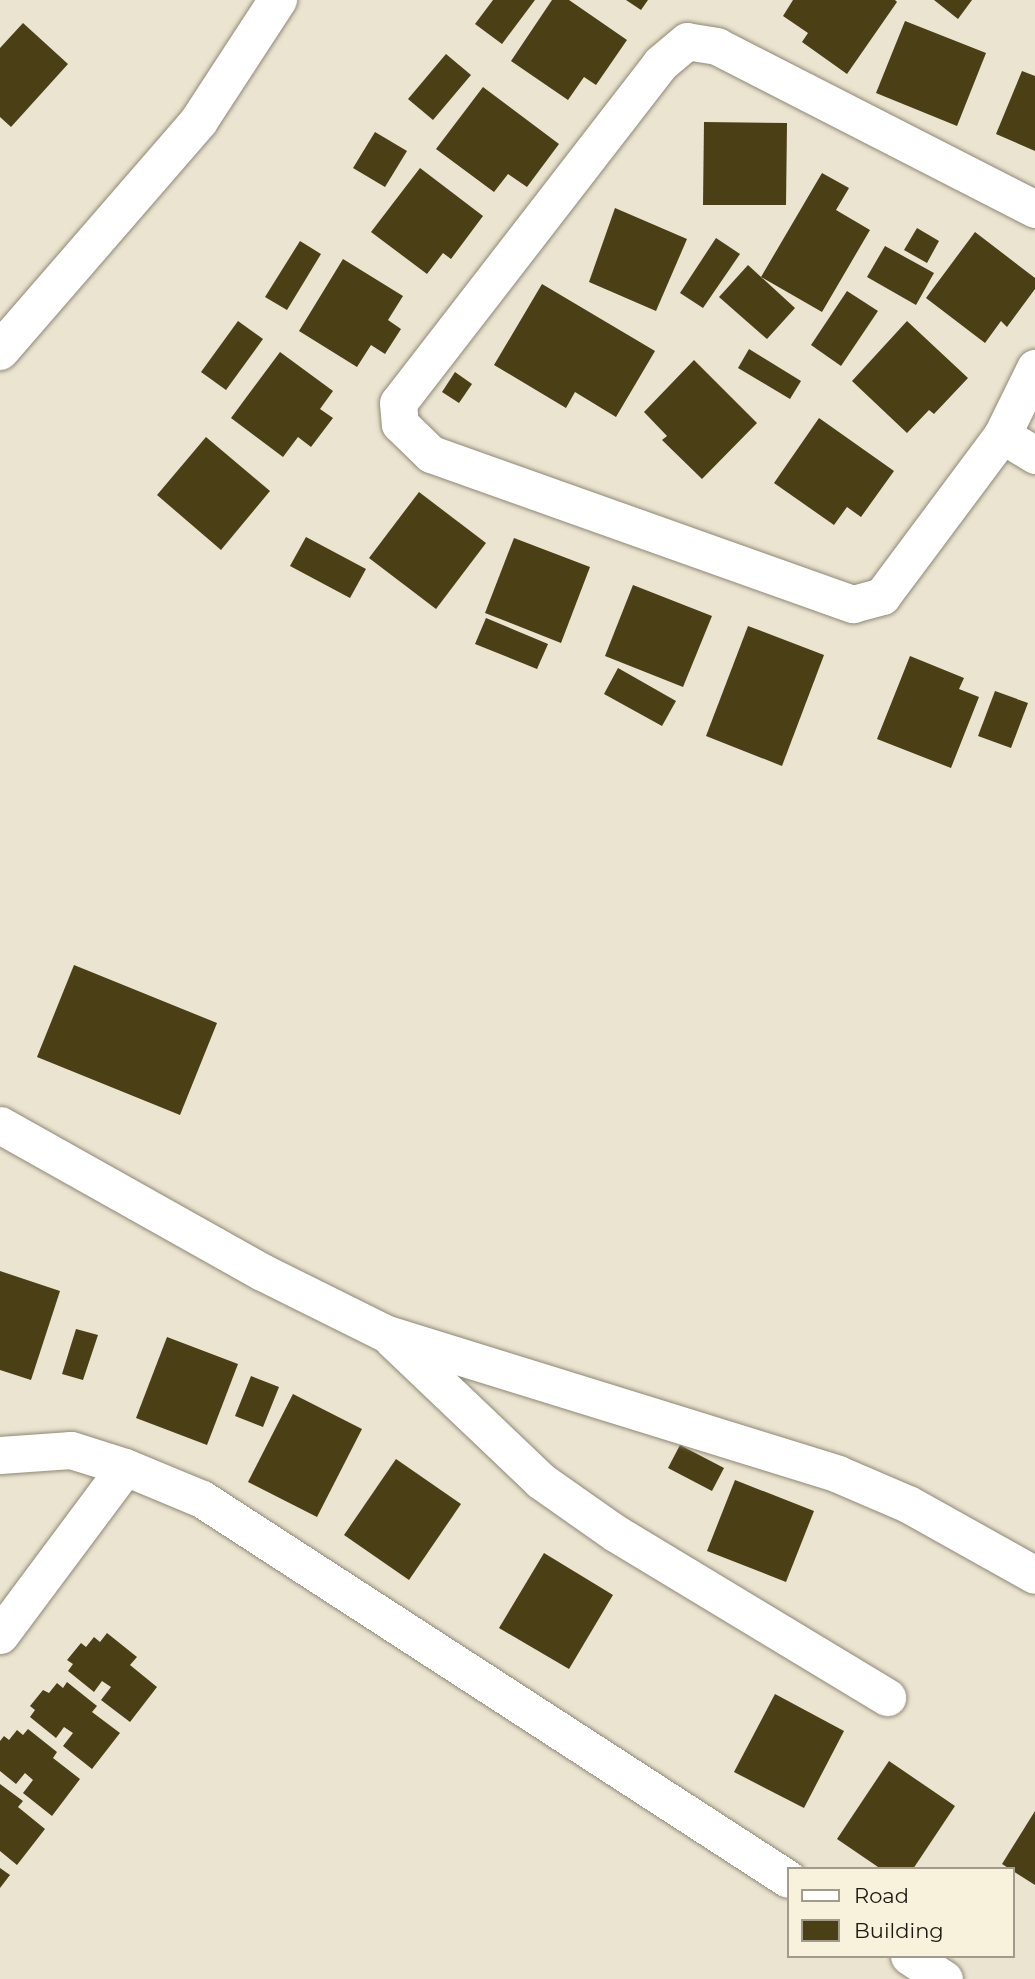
<!DOCTYPE html>
<html>
<head>
<meta charset="utf-8">
<style>
	body { margin:0 }
	#map { position:relative; width:1035px; height:1979px; overflow:hidden; background:#ebe4d0; font-family:Montserrat,sans-serif }
	div>[style] { position:absolute }
	[style*='--x'] { left:calc(var(--x)*1px); top:calc(var(--y)*1px); width:calc(var(--w)*1px); rotate:calc(var(--a)*1deg) }
	.building>* { inset:0; background:#4b3f15 }
	.roads { filter:drop-shadow(0 0 2px #8e8875) drop-shadow(0 0 2px #8e8875) }
	.street>* { height:37px; margin:-18.5px; padding:0 18.5px; transform-origin:18.5px; border-radius:18.5px; background:#fff }
	.secondary>* { height:38px; margin:-19px; padding:0 19px; transform-origin:19px; border-radius:19px; background:#fff }
	span { translate:-50% -50%; white-space:nowrap; text-align:center; line-height:1.15; -webkit-text-stroke:7px #f8f2dd; paint-order:stroke }
	.legend { position:absolute; left:787px; top:1867px; width:228px; height:91px; box-sizing:border-box; background:#f8f2dd; border:2px solid #a09b8b; margin:0; padding:9px 12px; list-style:none; font-size:21px; color:#1b1911 }
	.legend li { display:flex; align-items:center; gap:14px; height:35px }
	.legend b { width:35px; border:2px solid #a09b8b }
</style>
</head>
<body>
<div id="map">
	<div class="building">
		<i style="clip-path:polygon(493px 0,535px 0,502px 44px,475px 24px)"></i>
		<i style="clip-path:polygon(552px 0,569px 0,627px 40px,596px 85px,584px 77px,568px 100px,511px 61px)"></i>
		<i style="clip-path:polygon(626px 0,648px 0,641px 10px)"></i>
		<i style="clip-path:polygon(793px 0,895px 0,897px 2px,847px 74px,802px 42px,808px 33px,783px 16px)"></i>
		<i style="clip-path:polygon(934px 0,972px 0,958px 19px)"></i>
		<i style="clip-path:polygon(905px 21px,986px 53px,957px 126px,876px 93px)"></i>
		<i style="clip-path:polygon(23px 23px,68px 64px,11px 127px,0 117px,0 48px)"></i>
		<i style="clip-path:polygon(446px 54px,471px 75px,433px 120px,408px 99px)"></i>
		<i style="clip-path:polygon(1022px 71px,1035px 76px,1035px 151px,996px 134px)"></i>
		<i style="clip-path:polygon(483px 87px,559px 144px,527px 187px,508px 174px,494px 192px,436px 149px)"></i>
		<i style="clip-path:polygon(704px 122px,787px 123px,786px 205px,703px 205px)"></i>
		<i style="clip-path:polygon(375px 132px,407px 151px,385px 187px,353px 168px)"></i>
		<i style="clip-path:polygon(420px 168px,483px 216px,451px 259px,443px 253px,427px 274px,371px 232px)"></i>
		<i style="clip-path:polygon(822px 173px,849px 188px,836px 210px,870px 230px,822px 312px,761px 277px)"></i>
		<i style="clip-path:polygon(615px 208px,687px 239px,656px 311px,589px 282px)"></i>
		<i style="clip-path:polygon(917px 228px,939px 241px,927px 263px,904px 250px)"></i>
		<i style="clip-path:polygon(975px 232px,1035px 278px,1035px 289px,1007px 327px,1001px 321px,985px 343px,926px 298px)"></i>
		<i style="clip-path:polygon(716px 238px,740px 254px,703px 308px,680px 293px)"></i>
		<i style="clip-path:polygon(300px 241px,321px 254px,287px 310px,265px 297px)"></i>
		<i style="clip-path:polygon(885px 246px,934px 273px,916px 305px,867px 277px)"></i>
		<i style="clip-path:polygon(343px 259px,403px 296px,388px 320px,401px 329px,385px 354px,371px 345px,357px 367px,299px 331px)"></i>
		<i style="clip-path:polygon(748px 265px,795px 308px,767px 339px,719px 297px)"></i>
		<i style="clip-path:polygon(542px 284px,655px 351px,616px 417px,575px 392px,566px 408px,494px 365px)"></i>
		<i style="clip-path:polygon(847px 291px,878px 311px,841px 366px,811px 345px)"></i>
		<i style="clip-path:polygon(238px 321px,263px 339px,226px 390px,201px 372px)"></i>
		<i style="clip-path:polygon(907px 321px,968px 378px,934px 414px,929px 410px,907px 433px,852px 381px)"></i>
		<i style="clip-path:polygon(749px 349px,801px 381px,790px 399px,738px 368px)"></i>
		<i style="clip-path:polygon(280px 352px,333px 391px,320px 409px,333px 418px,311px 447px,298px 437px,283px 457px,231px 418px)"></i>
		<i style="clip-path:polygon(694px 360px,757px 423px,702px 479px,662px 440px,667px 436px,644px 412px)"></i>
		<i style="clip-path:polygon(455px 372px,472px 384px,459px 403px,442px 392px)"></i>
		<i style="clip-path:polygon(819px 418px,894px 471px,861px 517px,847px 507px,834px 525px,774px 483px)"></i>
		<i style="clip-path:polygon(206px 437px,270px 491px,221px 550px,157px 495px)"></i>
		<i style="clip-path:polygon(419px 492px,486px 543px,436px 609px,369px 558px)"></i>
		<i style="clip-path:polygon(306px 537px,366px 569px,350px 598px,290px 566px)"></i>
		<i style="clip-path:polygon(514px 538px,590px 567px,561px 643px,485px 613px)"></i>
		<i style="clip-path:polygon(633px 585px,712px 616px,683px 687px,605px 656px)"></i>
		<i style="clip-path:polygon(486px 618px,548px 644px,537px 669px,475px 644px)"></i>
		<i style="clip-path:polygon(748px 626px,824px 655px,782px 766px,706px 736px)"></i>
		<i style="clip-path:polygon(910px 656px,964px 678px,959px 689px,979px 697px,951px 768px,877px 739px)"></i>
		<i style="clip-path:polygon(618px 668px,676px 701px,662px 726px,604px 694px)"></i>
		<i style="clip-path:polygon(995px 691px,1028px 703px,1011px 748px,978px 736px)"></i>
		<i style="clip-path:polygon(74px 965px,217px 1023px,180px 1115px,37px 1057px)"></i>
		<i style="clip-path:polygon(0 1271px,60px 1291px,31px 1380px,0 1370px)"></i>
		<i style="clip-path:polygon(76px 1329px,98px 1335px,83px 1380px,62px 1374px)"></i>
		<i style="clip-path:polygon(167px 1337px,238px 1364px,207px 1445px,136px 1418px)"></i>
		<i style="clip-path:polygon(251px 1376px,279px 1387px,263px 1427px,235px 1416px)"></i>
		<i style="clip-path:polygon(293px 1394px,362px 1429px,317px 1517px,248px 1482px)"></i>
		<i style="clip-path:polygon(680px 1445px,724px 1468px,712px 1491px,668px 1468px)"></i>
		<i style="clip-path:polygon(396px 1459px,461px 1504px,409px 1580px,344px 1535px)"></i>
		<i style="clip-path:polygon(735px 1480px,814px 1511px,786px 1582px,707px 1551px)"></i>
		<i style="clip-path:polygon(544px 1553px,613px 1595px,569px 1669px,499px 1628px)"></i>
		<i style="clip-path:polygon(107px 1633px,137px 1657px,130px 1665px,157px 1687px,130px 1722px,101px 1700px,111px 1687px,102px 1681px,94px 1692px,68px 1671px,73px 1664px,67px 1660px,81px 1643px,86px 1647px,94px 1637px,100px 1642px)"></i>
		<i style="clip-path:polygon(67px 1682px,97px 1706px,92px 1712px,120px 1733px,92px 1769px,63px 1746px,73px 1733px,64px 1727px,56px 1738px,30px 1717px,35px 1710px,30px 1706px,43px 1690px,49px 1693px,57px 1683px,63px 1688px)"></i>
		<i style="clip-path:polygon(775px 1694px,844px 1731px,804px 1808px,734px 1772px)"></i>
		<i style="clip-path:polygon(28px 1729px,57px 1752px,53px 1758px,80px 1779px,52px 1816px,23px 1793px,33px 1780px,25px 1773px,16px 1784px,0 1771px,0 1741px,4px 1736px,9px 1740px,17px 1730px,23px 1735px)"></i>
		<i style="clip-path:polygon(889px 1761px,955px 1806px,913px 1869px,881px 1869px,837px 1839px)"></i>
		<i style="clip-path:polygon(0 1784px,23px 1801px,18px 1807px,45px 1829px,17px 1865px,0 1851px)"></i>
		<i style="clip-path:polygon(1035px 1811px,1035px 1885px,1002px 1864px)"></i>
		<i style="clip-path:polygon(0 1868px,10px 1875px,0 1888px)"></i>
	</div>
	<div class="roads">
		<div class="street">
			<i style="--x:1035;--y:209;--w:357;--a:-152.9"></i>
			<i style="--x:717;--y:46;--w:30;--a:-171"></i>
			<i style="--x:687;--y:41;--w:35;--a:140"></i>
			<i style="--x:660;--y:64;--w:428;--a:127.7"></i>
			<i style="--x:398;--y:403;--w:21;--a:85"></i>
			<i style="--x:400;--y:424;--w:43;--a:44.1"></i>
			<i style="--x:431;--y:454;--w:448;--a:19.6"></i>
			<i style="--x:853;--y:604;--w:30;--a:-15"></i>
			<i style="--x:882;--y:596;--w:201;--a:-53.3"></i>
			<i style="--x:1002;--y:435;--w:75;--a:-63.8"></i>
			<i style="--x:1002;--y:435;--w:39;--a:31"></i>
			<i style="--x:0;--y:1125;--w:300;--a:29.3"></i>
			<i style="--x:262;--y:1272;--w:140;--a:26.4"></i>
			<i style="--x:387;--y:1334;--w:472;--a:17.2"></i>
			<i style="--x:838;--y:1474;--w:76;--a:23.2"></i>
			<i style="--x:908;--y:1504;--w:145;--a:29.2"></i>
			<i style="--x:392;--y:1339;--w:206;--a:43.6"></i>
			<i style="--x:541;--y:1481;--w:90;--a:35.1"></i>
			<i style="--x:615;--y:1533;--w:318;--a:31.1"></i>
			<i style="--x:0;--y:1455;--w:71;--a:-4"></i>
			<i style="--x:71;--y:1450;--w:57;--a:17.5"></i>
			<i style="--x:125;--y:1467;--w:83;--a:22.6"></i>
			<i style="--x:202;--y:1499;--w:698;--a:32.96"></i>
			<i style="--x:0;--y:1635;--w:209;--a:-53.3"></i>
			<i style="--x:909;--y:1956;--w:42;--a:33.3"></i>
		</div>
		<div class="secondary">
			<i style="--x:0;--y:351;--w:304;--a:-49.1"></i>
			<i style="--x:199;--y:121;--w:145;--a:-56.9"></i>
		</div>
	</div>
	<ul class="legend">
	<li><b style="height:9px;background:#fff"></b>Road</li>
	<li><b style="height:19px;background:#4b3f15"></b>Building</li>
	</ul>
</div>
</body>
</html>
